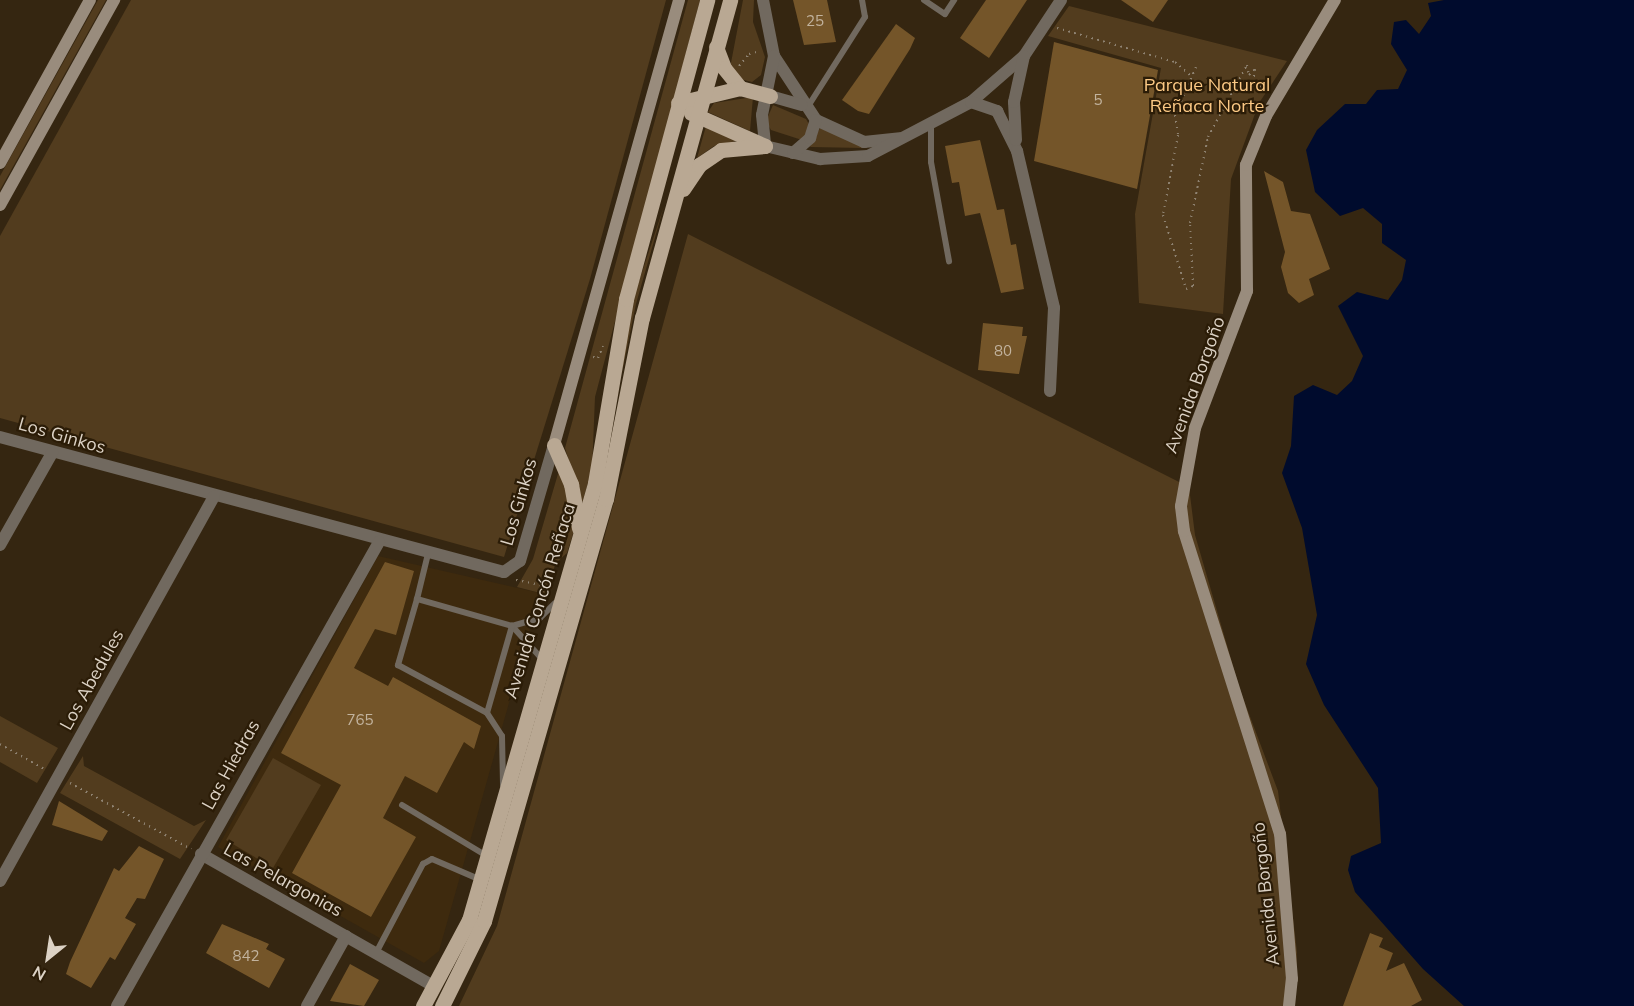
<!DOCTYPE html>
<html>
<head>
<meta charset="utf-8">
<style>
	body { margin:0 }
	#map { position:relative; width:1634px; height:1006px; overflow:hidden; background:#352611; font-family:Mulish,sans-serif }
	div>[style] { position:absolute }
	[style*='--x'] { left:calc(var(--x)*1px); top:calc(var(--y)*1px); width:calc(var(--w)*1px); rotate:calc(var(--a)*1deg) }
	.built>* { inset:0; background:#3e2a0e }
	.green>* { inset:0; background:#523c1e }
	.water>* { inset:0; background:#000b2d }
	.building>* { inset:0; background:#745529 }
	.path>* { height:2px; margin-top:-1px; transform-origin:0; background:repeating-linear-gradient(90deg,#8f8372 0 1.5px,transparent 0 6px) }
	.lane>* { height:6px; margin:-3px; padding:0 3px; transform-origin:3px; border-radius:3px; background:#71695f }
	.street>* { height:12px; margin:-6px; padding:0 6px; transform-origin:6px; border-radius:6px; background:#71695f }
	.secondary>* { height:12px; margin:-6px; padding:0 6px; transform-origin:6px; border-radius:6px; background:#998c7d }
	.primary>* { height:15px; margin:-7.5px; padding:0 7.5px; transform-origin:7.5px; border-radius:7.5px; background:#b9a893 }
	span { translate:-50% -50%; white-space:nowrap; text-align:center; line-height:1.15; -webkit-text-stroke:4.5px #2b1c07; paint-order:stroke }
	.number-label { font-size:15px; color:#c2b39e }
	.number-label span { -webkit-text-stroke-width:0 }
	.park-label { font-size:18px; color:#fcc985 }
	.street-label { font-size:18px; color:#dcd2c5 }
	.north { position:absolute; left:18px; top:928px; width:60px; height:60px; -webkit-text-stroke:4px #2b1c07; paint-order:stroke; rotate:210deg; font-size:16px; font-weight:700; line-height:24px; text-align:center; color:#dcd2c5 }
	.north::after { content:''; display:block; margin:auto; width:21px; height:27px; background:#dcd2c5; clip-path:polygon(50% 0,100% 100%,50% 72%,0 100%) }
</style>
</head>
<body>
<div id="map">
	<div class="built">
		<i style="clip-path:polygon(378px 556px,540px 593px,439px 951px,424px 963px,218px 847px)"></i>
	</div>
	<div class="green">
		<i style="clip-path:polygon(98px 0,106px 0,0 190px,0 176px)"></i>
		<i style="clip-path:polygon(131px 0,666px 0,590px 279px,504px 557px,0 418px,0 236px)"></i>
		<i style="clip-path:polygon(688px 0,700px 0,595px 397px,592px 470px,582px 503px,565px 448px)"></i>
		<i style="clip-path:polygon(743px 0,754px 0,753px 22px,765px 57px,761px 75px,752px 82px,740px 79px,730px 68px)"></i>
		<i style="clip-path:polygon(1069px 6px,1287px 61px,1259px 103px,1231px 179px,1223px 314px,1139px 303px,1135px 214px,1161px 68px,1048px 36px)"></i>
		<i style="clip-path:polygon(753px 97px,750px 131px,708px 112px,714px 103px)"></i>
		<i style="clip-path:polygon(773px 105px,806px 119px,810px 126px,802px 140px,771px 130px,766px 121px)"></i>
		<i style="clip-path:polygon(706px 126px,744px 139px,714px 146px,697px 158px)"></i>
		<i style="clip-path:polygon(820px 128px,865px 146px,864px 148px,810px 147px)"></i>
		<i style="clip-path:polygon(664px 206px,636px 304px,622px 373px,628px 314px)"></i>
		<i style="clip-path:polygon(688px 234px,1189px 487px,1195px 535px,1240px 690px,1278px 791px,1297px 952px,1295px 1006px,459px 1006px,497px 926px)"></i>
		<i style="clip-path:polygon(560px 467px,576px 524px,567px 553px,556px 563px,544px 594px,517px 587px,533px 559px)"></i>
		<i style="clip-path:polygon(0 716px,58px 748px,37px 783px,0 762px)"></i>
		<i style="clip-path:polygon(83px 756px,84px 766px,194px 826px,206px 820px,180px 859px,60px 793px)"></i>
		<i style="clip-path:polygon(273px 758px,321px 785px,273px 868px,226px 840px)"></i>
	</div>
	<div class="water">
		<i style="clip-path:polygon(1444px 0,1634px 0,1634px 1006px,1464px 1006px,1423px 969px,1355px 892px,1348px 870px,1351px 856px,1381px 843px,1378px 788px,1324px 705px,1306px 664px,1317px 615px,1302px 528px,1282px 473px,1291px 446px,1294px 396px,1313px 385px,1337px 395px,1352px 381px,1363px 356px,1338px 306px,1357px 292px,1388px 300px,1402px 280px,1406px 260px,1382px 243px,1382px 224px,1363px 208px,1340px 216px,1315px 192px,1306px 150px,1317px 130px,1345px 104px,1366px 104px,1377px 90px,1398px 89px,1407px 70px,1391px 44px,1394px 22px,1406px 20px,1419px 34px,1431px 16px,1428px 3px)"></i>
	</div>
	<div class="building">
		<i style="clip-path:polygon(793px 0,827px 0,836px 42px,804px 45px)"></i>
		<i style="clip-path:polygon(986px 0,1027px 0,989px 58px,960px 38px)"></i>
		<i style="clip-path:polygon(1121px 0,1168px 0,1153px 22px)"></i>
		<i style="clip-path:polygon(896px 24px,915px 38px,910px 49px,869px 114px,858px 111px,842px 100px)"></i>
		<i style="clip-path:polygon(1054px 42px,1158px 70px,1137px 189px,1034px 161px)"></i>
		<i style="clip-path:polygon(980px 140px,997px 210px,1004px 209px,1011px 245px,1016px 244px,1024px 289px,1001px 293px,980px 213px,965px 216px,959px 182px,952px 183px,945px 146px)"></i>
		<i style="clip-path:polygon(1264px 171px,1283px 182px,1291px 211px,1310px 214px,1330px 269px,1309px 279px,1314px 295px,1299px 303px,1288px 293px,1281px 267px,1285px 252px)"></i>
		<i style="clip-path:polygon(983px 323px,1023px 327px,1022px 336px,1027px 336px,1019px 374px,978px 370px)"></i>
		<i style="clip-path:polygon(385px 562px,414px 571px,396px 635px,375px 629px,354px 668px,388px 686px,393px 677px,481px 726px,474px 749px,464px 742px,437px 793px,405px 776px,383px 818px,416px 837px,371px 917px,292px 873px,341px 785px,281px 753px)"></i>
		<i style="clip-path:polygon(59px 801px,108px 831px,102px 841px,52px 825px)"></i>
		<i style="clip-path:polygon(139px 846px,164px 859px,145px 899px,137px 898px,125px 918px,136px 924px,115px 960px,110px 957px,91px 988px,66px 974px,70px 962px,114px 868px,119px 871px)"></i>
		<i style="clip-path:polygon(222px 924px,269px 944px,266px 949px,285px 959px,269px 988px,206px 953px)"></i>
		<i style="clip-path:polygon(1370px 933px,1383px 938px,1379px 947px,1393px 953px,1386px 971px,1404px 963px,1422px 1000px,1411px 1006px,1343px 1006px)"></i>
		<i style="clip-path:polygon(350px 964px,379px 980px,364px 1006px,330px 1001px)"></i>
	</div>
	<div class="path">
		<i style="--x:1057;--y:28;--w:123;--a:16.1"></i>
		<i style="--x:1175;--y:62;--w:20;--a:41"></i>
		<i style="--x:1247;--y:65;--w:10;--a:79"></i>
		<i style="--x:1249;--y:75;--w:8;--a:-45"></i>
		<i style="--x:1255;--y:69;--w:12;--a:99"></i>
		<i style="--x:1253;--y:81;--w:9;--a:41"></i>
		<i style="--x:1260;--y:87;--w:13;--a:-42"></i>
		<i style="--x:1270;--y:78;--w:7;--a:106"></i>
		<i style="--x:739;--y:66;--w:16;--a:-50"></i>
		<i style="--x:749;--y:54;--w:11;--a:-15"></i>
		<i style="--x:1196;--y:67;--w:52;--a:113.6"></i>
		<i style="--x:1175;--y:115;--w:20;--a:81"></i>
		<i style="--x:1178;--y:135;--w:81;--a:100.6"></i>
		<i style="--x:1163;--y:215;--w:77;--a:72.7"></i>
		<i style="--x:1186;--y:289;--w:8;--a:-23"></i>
		<i style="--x:1193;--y:286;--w:63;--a:-92.7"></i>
		<i style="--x:1190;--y:223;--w:88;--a:-78.2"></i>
		<i style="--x:1208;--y:137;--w:82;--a:-61.6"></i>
		<i style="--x:593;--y:357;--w:5;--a:11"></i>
		<i style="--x:598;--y:358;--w:13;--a:-67"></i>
		<i style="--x:516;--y:580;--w:26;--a:11"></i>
		<i style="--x:542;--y:585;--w:16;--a:86"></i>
		<i style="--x:0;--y:744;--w:53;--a:29.5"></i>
		<i style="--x:70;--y:783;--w:138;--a:28.6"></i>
	</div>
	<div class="lane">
		<i style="--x:924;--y:0;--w:25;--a:34"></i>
		<i style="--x:945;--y:14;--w:17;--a:-57"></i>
		<i style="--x:807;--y:108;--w:108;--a:-57.5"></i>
		<i style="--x:865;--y:17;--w:17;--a:-100"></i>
		<i style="--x:931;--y:124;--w:38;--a:90"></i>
		<i style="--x:931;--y:162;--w:101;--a:79.7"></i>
		<i style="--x:417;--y:599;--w:46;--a:-76.3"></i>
		<i style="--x:512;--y:626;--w:45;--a:47.7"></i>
		<i style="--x:512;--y:626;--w:29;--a:-16"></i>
		<i style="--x:540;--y:618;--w:21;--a:-45"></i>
		<i style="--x:487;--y:713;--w:91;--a:-74"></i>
		<i style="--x:512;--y:626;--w:99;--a:-164.1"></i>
		<i style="--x:417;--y:599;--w:69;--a:106.1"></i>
		<i style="--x:398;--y:665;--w:101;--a:28.3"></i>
		<i style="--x:487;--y:713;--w:27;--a:57"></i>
		<i style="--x:502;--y:736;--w:49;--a:88.8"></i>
		<i style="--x:402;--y:805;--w:99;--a:31"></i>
		<i style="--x:376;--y:953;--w:101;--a:-62.2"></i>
		<i style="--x:423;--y:864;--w:10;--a:-29"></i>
		<i style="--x:432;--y:859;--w:53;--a:23.2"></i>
	</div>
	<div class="street">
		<i style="--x:763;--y:0;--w:57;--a:78.9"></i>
		<i style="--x:774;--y:56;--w:77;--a:56.7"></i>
		<i style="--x:816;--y:120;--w:53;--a:24.6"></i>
		<i style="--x:864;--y:142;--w:36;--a:-6"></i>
		<i style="--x:774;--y:56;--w:60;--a:101.5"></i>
		<i style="--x:762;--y:115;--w:31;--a:84"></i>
		<i style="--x:765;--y:146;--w:57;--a:13.3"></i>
		<i style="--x:820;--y:159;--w:48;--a:-3.6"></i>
		<i style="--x:868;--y:156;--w:116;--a:-27.7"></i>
		<i style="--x:971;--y:102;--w:70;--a:-41"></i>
		<i style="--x:1024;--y:56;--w:67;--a:-56.5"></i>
		<i style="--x:770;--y:96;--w:33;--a:16"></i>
		<i style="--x:971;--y:102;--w:28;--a:19"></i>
		<i style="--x:997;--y:111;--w:45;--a:63.4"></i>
		<i style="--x:1017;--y:151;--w:161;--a:76.7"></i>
		<i style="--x:1054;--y:308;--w:83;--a:92.8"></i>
		<i style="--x:1016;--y:140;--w:38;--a:-93"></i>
		<i style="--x:1014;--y:102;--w:47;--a:-77.7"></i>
		<i style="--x:793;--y:153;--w:23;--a:-41"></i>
		<i style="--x:810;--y:138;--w:19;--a:-72"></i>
		<i style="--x:0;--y:437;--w:522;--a:15"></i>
		<i style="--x:504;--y:572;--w:19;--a:-35"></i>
		<i style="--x:520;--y:561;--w:121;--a:-73.7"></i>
		<i style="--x:0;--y:545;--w:106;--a:-60.5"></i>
		<i style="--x:201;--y:854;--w:269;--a:29.6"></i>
		<i style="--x:0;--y:881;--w:440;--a:-60.9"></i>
		<i style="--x:117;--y:1006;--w:533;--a:-60.55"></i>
		<i style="--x:307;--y:1006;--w:80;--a:-60.9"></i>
	</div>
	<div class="secondary">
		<i style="--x:0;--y:163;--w:186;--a:-61.1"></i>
		<i style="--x:0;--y:205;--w:235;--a:-60.9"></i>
		<i style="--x:554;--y:445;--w:462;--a:-74.3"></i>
		<i style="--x:1289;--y:1006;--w:27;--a:-84"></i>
		<i style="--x:1292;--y:979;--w:145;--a:-94.7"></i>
		<i style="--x:1280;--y:834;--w:318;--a:-107.6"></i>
		<i style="--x:1184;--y:531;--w:25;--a:-97"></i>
		<i style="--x:1181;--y:506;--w:79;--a:-79.8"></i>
		<i style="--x:1195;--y:428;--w:147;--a:-69.2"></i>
		<i style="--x:1247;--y:291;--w:126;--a:-90.5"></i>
		<i style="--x:1246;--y:165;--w:53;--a:-67.8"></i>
		<i style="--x:1266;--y:116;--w:135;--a:-59.3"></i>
	</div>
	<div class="primary">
		<i style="--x:716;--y:47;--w:22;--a:69"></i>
		<i style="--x:724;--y:68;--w:26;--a:51"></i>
		<i style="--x:678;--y:103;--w:64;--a:-13.6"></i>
		<i style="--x:740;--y:88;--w:31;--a:15"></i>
		<i style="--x:691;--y:113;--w:81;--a:24"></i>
		<i style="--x:683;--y:189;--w:29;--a:-56"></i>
		<i style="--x:699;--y:165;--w:27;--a:-34"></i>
		<i style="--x:721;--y:150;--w:44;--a:-5.2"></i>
		<i style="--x:554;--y:445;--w:43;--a:66.4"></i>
		<i style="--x:571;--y:484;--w:45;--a:79.7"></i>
		<i style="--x:423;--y:1006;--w:98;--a:-61.9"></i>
		<i style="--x:469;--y:920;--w:455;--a:-73.9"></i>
		<i style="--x:595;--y:483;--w:187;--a:-80.4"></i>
		<i style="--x:626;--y:299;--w:310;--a:-74.8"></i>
		<i style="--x:442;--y:1006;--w:95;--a:-63.7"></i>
		<i style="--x:484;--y:921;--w:439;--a:-73.9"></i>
		<i style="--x:606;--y:499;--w:185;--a:-78.8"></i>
		<i style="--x:642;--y:318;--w:330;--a:-74.5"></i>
	</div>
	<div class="number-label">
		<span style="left:815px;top:21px">25</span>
		<span style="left:1098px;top:100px">5</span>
		<span style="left:1003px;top:351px">80</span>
		<span style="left:360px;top:720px">765</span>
		<span style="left:246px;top:956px">842</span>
	</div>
	<div class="park-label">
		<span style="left:1207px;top:96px">Parque Natural<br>Reñaca Norte</span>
	</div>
	<div class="street-label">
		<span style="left:1195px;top:385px;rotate:-70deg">Avenida Borgoño</span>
		<span style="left:62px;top:436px;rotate:16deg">Los Ginkos</span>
		<span style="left:519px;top:502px;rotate:-74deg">Los Ginkos</span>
		<span style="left:540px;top:601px;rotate:-73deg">Avenida Concón Reñaca</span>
		<span style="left:92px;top:680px;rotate:-61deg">Los Abedules</span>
		<span style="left:231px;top:765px;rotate:-61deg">Las Hiedras</span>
		<span style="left:283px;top:880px;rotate:29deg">Las Pelargonias</span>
		<span style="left:1266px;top:894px;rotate:-96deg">Avenida Borgoño</span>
	</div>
	<div class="north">N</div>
</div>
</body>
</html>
